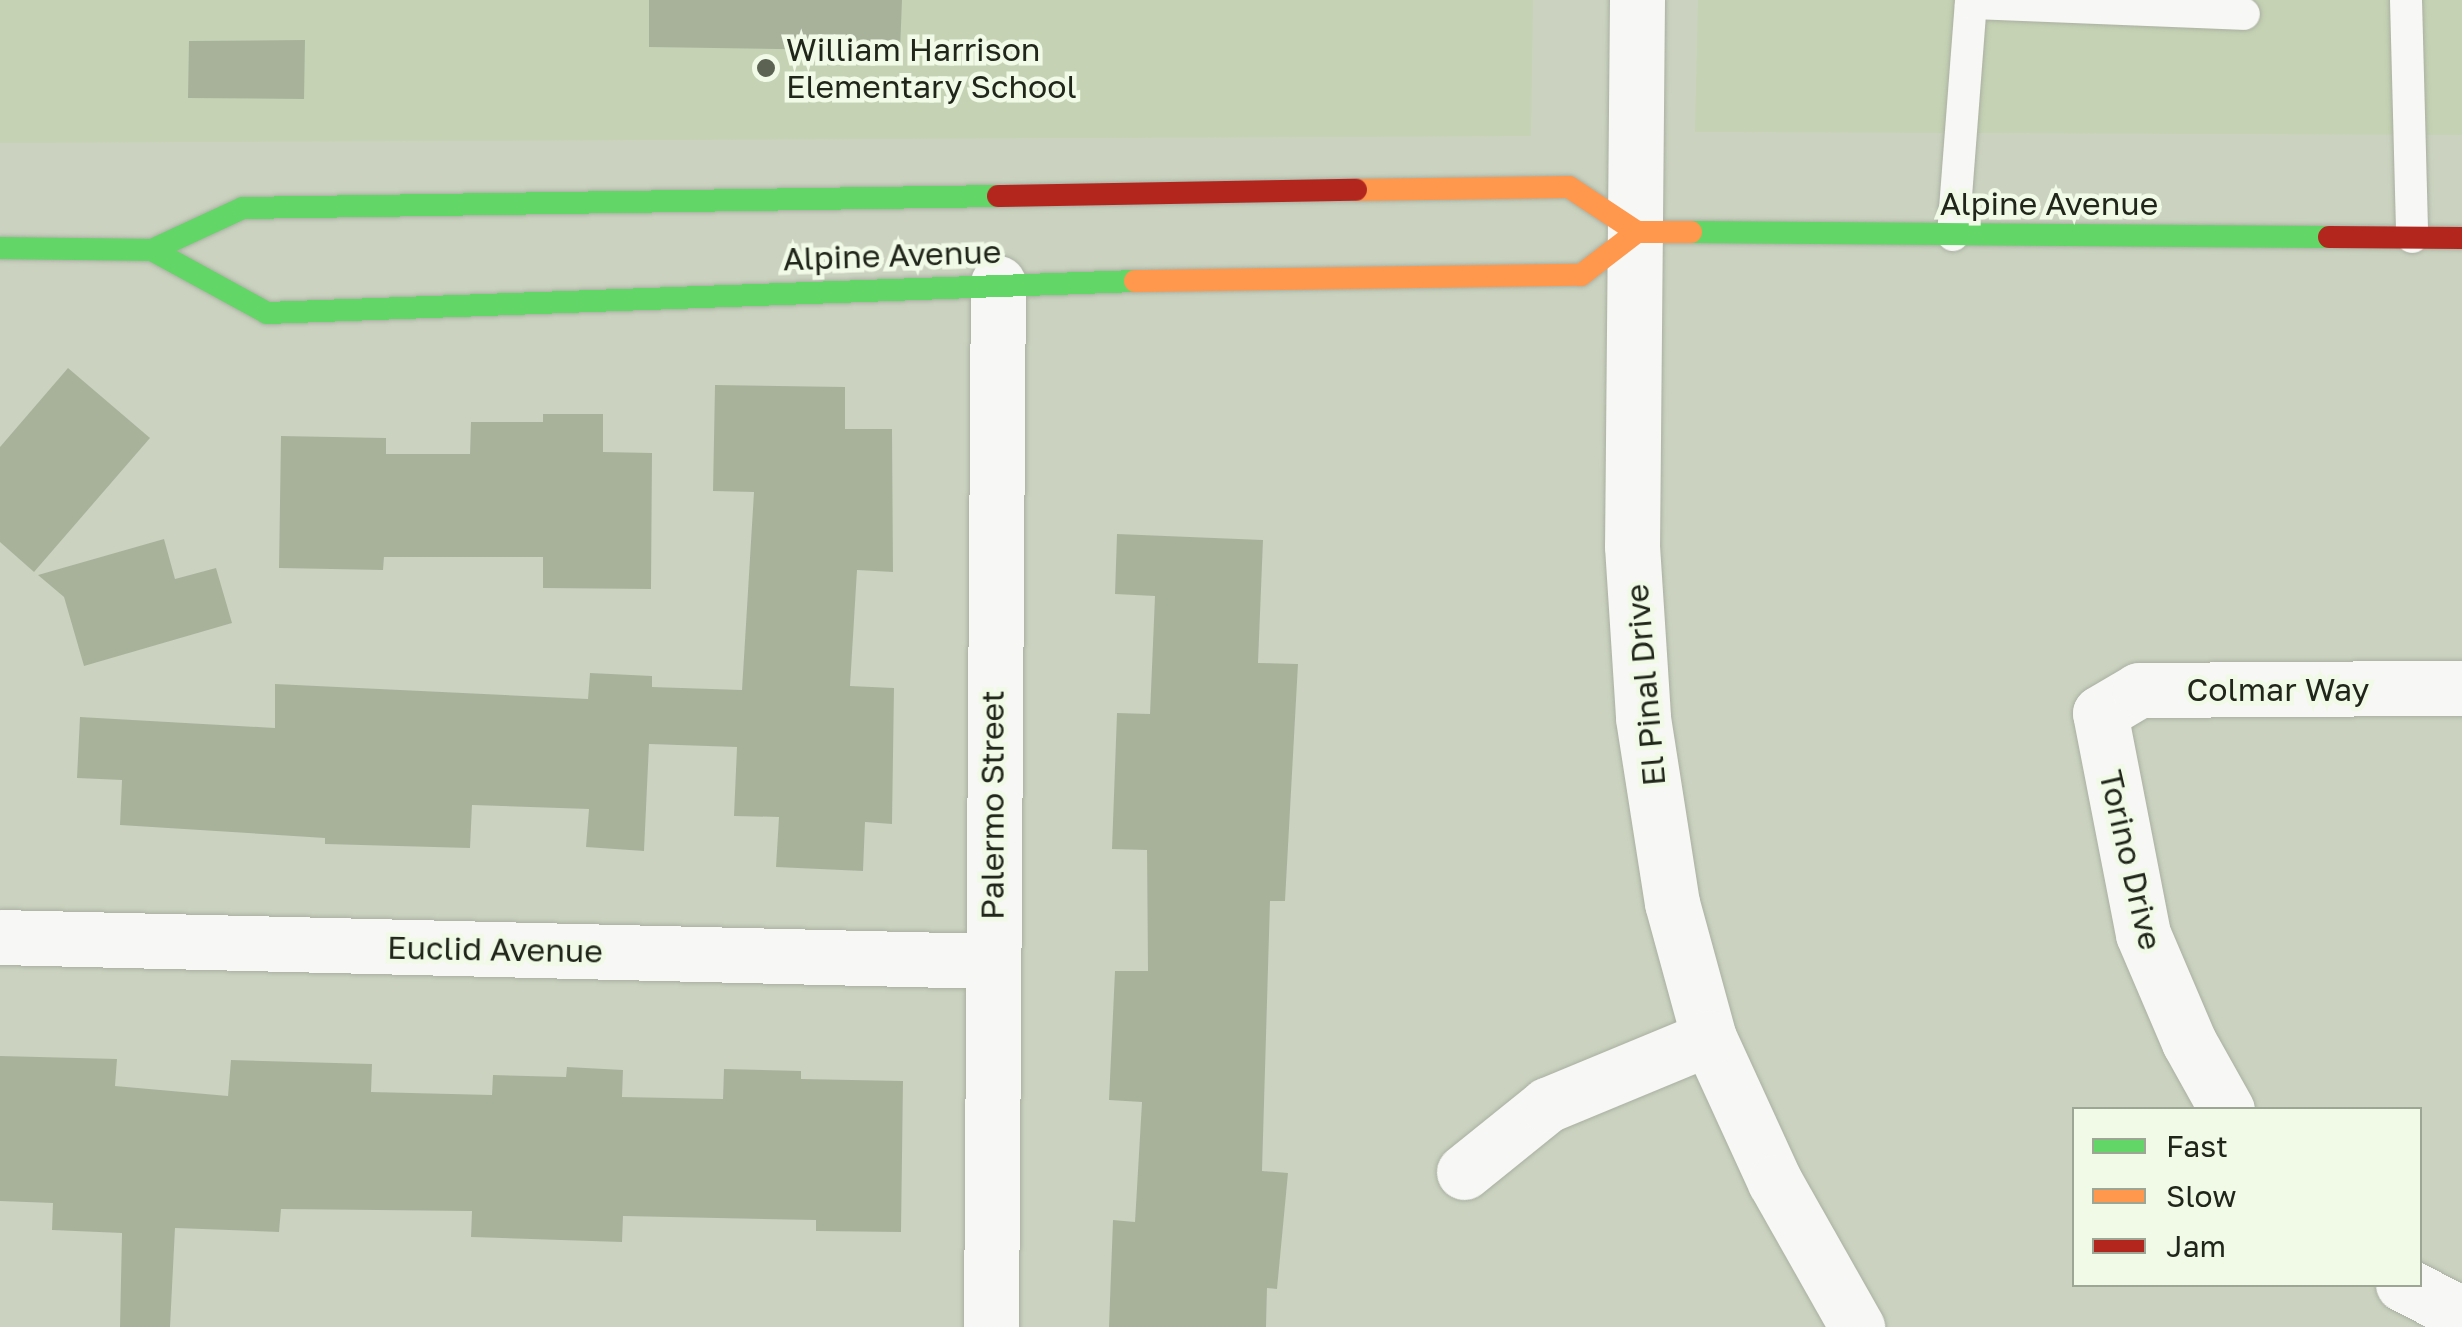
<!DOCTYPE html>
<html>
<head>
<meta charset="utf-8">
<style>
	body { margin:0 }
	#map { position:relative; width:2462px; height:1327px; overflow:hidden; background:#cbd3c0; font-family:"Golos Text",sans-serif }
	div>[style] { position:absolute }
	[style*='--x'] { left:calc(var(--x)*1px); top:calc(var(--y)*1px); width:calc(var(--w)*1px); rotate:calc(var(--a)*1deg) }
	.built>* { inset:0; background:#c5d2b3 }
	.building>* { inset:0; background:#a8b29b }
	.roads { filter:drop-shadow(0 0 2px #aab0a1) drop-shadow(0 0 2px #aab0a1) }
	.lane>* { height:32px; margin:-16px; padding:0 16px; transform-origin:16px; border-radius:16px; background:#f7f8f6 }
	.street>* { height:55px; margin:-27.5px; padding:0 27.5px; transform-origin:27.5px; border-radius:27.5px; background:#f7f8f6 }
	.fast>* { height:22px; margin:-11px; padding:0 11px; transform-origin:11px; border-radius:11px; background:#63d668 }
	.slow>* { height:22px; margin:-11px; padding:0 11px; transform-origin:11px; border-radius:11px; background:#ff974d }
	.jam>* { height:22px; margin:-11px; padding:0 11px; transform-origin:11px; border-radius:11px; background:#b3261e }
	.dots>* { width:28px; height:28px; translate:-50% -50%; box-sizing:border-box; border:5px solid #f1f9e7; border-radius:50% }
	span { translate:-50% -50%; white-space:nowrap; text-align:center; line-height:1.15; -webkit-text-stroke:9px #f1f9e7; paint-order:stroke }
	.poi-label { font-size:32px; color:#202619 }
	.left { translate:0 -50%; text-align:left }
	.street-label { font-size:32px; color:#202619 }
	.legend { position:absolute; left:2072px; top:1107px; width:350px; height:180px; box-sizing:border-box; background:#f1f9e7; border:2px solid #9da595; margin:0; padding:12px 18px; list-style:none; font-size:30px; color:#202619 }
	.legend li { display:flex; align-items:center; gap:20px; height:50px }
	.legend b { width:50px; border:2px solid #9da595 }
</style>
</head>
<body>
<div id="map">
	<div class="built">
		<i style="clip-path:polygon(0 0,1533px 0,1531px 136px,0 143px)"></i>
		<i style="clip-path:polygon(1698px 0,2462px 0,2462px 135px,1695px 132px)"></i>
	</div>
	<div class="building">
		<i style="clip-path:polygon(649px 0,902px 0,900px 51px,649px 47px)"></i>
		<i style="clip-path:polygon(305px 40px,304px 99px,188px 98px,189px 41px)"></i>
		<i style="clip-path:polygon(68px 368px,150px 438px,34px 572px,0 542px,0 447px)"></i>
		<i style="clip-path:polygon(715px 385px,845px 387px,845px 429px,892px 429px,893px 572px,857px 570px,850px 686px,894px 688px,892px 824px,865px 822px,863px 871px,776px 867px,779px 817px,734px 816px,737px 747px,649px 744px,644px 851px,586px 847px,589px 809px,472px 805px,470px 848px,325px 844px,325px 838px,120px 825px,122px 780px,77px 778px,80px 717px,275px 728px,275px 684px,588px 699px,590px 673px,652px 676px,652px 687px,742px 690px,754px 492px,713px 491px)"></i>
		<i style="clip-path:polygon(543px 414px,603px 414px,603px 452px,652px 453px,651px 589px,543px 588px,543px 557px,384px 557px,383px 570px,279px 568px,281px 436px,386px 438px,386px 454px,470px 454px,471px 422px,543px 422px)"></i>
		<i style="clip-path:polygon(1117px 534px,1263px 540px,1258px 663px,1298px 664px,1285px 901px,1270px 901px,1262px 1171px,1288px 1173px,1277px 1289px,1267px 1288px,1266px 1327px,1109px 1327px,1113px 1220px,1135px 1222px,1142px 1102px,1109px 1100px,1115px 971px,1148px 971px,1147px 850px,1112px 849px,1117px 713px,1150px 714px,1155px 596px,1115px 594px)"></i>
		<i style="clip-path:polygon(164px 539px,175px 579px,216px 568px,232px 623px,84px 666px,64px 597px,38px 575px)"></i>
		<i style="clip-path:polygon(0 1056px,117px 1059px,115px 1086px,228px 1096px,231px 1060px,372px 1064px,371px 1092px,492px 1095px,493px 1075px,566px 1077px,567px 1067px,623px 1070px,622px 1097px,723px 1099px,724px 1069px,801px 1071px,801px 1079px,903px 1081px,901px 1232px,816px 1231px,816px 1220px,623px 1216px,622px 1242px,471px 1237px,472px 1211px,281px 1209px,279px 1232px,175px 1228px,170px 1327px,120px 1327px,122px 1233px,52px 1230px,53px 1203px,0 1201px)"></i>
	</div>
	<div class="roads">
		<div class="lane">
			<i style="--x:2406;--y:0;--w:237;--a:88.5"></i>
			<i style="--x:1953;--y:235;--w:233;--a:-85.6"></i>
			<i style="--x:1971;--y:3;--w:273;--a:2.3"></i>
		</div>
		<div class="street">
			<i style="--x:1637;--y:0;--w:546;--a:90.52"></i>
			<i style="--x:1632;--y:546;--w:172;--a:86.3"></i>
			<i style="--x:1643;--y:718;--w:187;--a:81.1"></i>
			<i style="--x:1672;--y:903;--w:140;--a:74.7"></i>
			<i style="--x:1709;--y:1038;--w:158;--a:65.4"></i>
			<i style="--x:1775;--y:1182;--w:167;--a:60.5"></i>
			<i style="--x:0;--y:937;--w:990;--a:1.39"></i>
			<i style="--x:2227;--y:1110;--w:78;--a:-119.2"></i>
			<i style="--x:2189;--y:1042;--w:117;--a:-113.1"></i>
			<i style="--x:2143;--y:934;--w:225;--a:-101"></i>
			<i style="--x:2100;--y:713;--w:45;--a:-30.5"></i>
			<i style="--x:2139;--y:690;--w:323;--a:-0.4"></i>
			<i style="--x:1464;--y:1172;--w:107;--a:-38.9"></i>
			<i style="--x:1547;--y:1105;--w:175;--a:-22.5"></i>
			<i style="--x:2403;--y:1284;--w:66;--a:27"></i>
			<i style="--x:991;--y:1327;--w:1044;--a:-89.62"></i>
		</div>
		<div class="fast">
			<i style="--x:1691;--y:232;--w:638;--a:0.45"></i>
			<i style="--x:0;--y:248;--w:152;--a:0.8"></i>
			<i style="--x:152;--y:250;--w:100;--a:-24.8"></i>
			<i style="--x:243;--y:208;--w:755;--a:-0.91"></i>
			<i style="--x:152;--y:250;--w:131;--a:28.7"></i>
			<i style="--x:267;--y:313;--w:869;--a:-2.11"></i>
		</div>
		<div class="slow">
			<i style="--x:1356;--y:190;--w:213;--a:-0.8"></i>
			<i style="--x:1569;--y:187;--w:82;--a:33.5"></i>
			<i style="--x:1637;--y:232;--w:54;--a:0"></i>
			<i style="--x:1135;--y:281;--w:446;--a:-0.8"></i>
			<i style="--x:1581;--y:275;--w:71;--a:-37.5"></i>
		</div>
		<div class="jam">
			<i style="--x:998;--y:196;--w:358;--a:-1"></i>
			<i style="--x:2329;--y:237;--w:133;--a:0.4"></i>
		</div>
	</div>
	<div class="dots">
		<i style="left:766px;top:68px;background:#5c6353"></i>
	</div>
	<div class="poi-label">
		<span class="left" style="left:786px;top:68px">William Harrison<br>Elementary School</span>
	</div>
	<div class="street-label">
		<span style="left:2049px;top:203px">Alpine Avenue</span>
		<span style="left:892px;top:255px;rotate:-2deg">Alpine Avenue</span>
		<span style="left:1645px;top:685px;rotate:-95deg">El Pinal Drive</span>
		<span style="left:2278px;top:689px">Colmar Way</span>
		<span style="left:992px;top:805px;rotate:-90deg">Palermo Street</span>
		<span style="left:2131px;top:860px;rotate:77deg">Torino Drive</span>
		<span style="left:495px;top:949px;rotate:1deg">Euclid Avenue</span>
	</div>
	<ul class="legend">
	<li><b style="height:12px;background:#63d668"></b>Fast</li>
	<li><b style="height:12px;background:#ff974d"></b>Slow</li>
	<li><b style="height:12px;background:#b3261e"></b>Jam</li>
	</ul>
</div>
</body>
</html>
